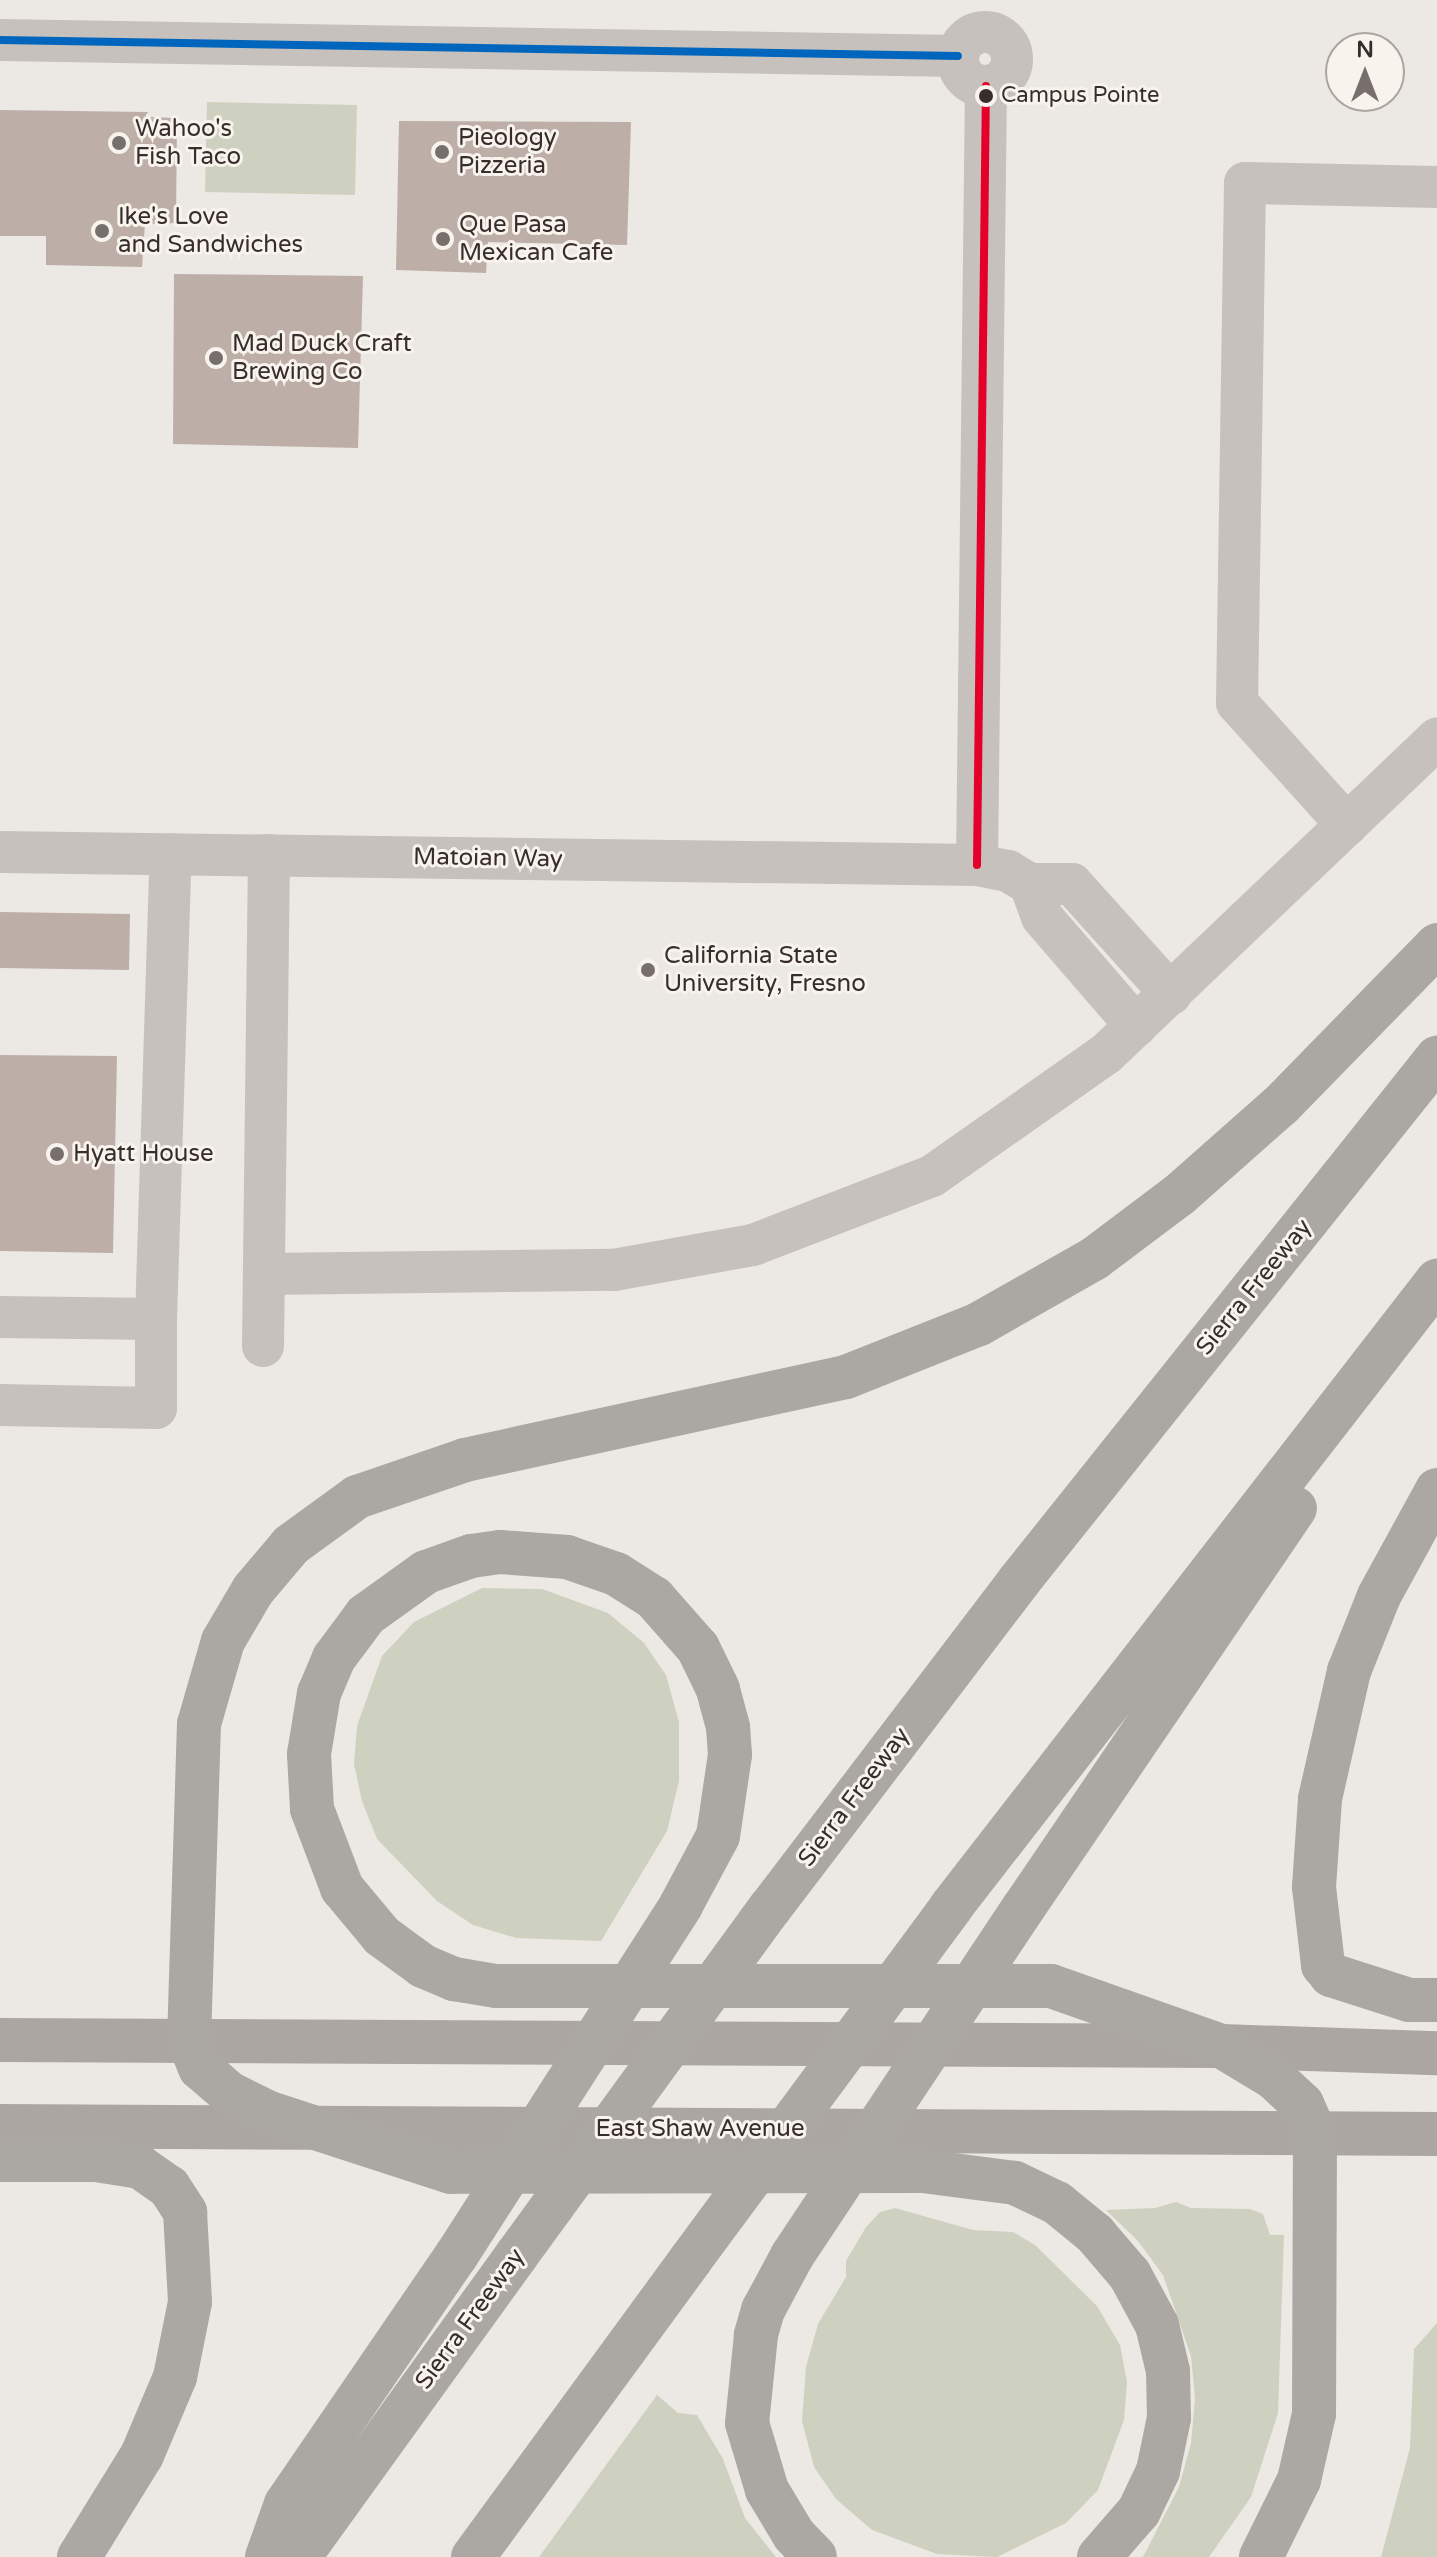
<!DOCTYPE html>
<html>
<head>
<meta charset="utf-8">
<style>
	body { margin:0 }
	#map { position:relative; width:1437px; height:2557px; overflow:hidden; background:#ece8e4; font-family:"Varela Round",sans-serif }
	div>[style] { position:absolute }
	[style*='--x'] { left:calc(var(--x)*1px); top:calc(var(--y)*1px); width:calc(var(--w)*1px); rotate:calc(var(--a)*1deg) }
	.green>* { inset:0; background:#ced1c0 }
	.building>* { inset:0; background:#beaea8 }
	.minor>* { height:42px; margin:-21px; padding:0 21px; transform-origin:21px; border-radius:21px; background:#c6c1bd }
	.minor>.ring { margin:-21px; padding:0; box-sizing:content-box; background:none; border:42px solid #c6c1bd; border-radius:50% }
	.major>* { height:44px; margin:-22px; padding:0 22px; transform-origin:22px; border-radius:22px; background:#aba6a2 }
	.highway>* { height:44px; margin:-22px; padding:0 22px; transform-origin:22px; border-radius:22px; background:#aba7a3 }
	.highway-bridge>* { height:44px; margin:-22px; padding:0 22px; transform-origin:22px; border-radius:22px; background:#aba7a3 }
	.bus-1>* { height:8px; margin:-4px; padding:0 4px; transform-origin:4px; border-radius:4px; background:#0065bd }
	.bus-2>* { height:8px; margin:-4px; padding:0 4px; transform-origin:4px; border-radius:4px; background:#e4002b }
	.dots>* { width:22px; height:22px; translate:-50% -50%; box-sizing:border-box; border:4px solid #f8f3ed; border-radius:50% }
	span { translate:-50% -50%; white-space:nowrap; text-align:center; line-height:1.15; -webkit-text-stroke:6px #f8f3ed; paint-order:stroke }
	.bus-label { font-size:22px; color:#372e2b }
	.left { translate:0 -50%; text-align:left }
	.poi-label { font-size:24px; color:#372e2b }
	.street-label { font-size:24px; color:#372e2b }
	.north { position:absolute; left:1325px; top:32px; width:80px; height:80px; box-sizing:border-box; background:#f8f3ed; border:2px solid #aba49f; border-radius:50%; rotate:0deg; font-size:22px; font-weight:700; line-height:32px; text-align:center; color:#372e2b }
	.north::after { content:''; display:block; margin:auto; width:28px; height:36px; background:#766f6c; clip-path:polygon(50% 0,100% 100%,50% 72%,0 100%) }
</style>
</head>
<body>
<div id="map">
	<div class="green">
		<i style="clip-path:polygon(207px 102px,357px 105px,355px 195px,205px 192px)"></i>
		<i style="clip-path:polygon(482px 1588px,542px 1589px,608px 1613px,644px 1643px,666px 1675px,679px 1722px,679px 1781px,667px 1831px,601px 1941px,516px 1938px,473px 1925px,437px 1901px,377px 1839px,362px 1801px,354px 1764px,357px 1726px,382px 1656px,414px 1622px)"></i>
		<i style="clip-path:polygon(1176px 2202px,1191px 2208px,1250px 2209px,1263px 2214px,1270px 2235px,1284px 2235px,1278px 2413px,1251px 2497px,1209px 2557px,1143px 2557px,1179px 2487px,1191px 2443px,1195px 2398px,1191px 2356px,1163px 2275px,1138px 2241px,1106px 2210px,1155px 2208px)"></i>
		<i style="clip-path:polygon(895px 2208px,973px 2230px,1013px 2232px,1035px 2245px,1097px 2306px,1120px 2345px,1127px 2382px,1124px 2420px,1098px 2490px,1066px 2523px,997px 2557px,937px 2554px,872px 2530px,836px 2499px,814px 2467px,802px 2421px,806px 2367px,818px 2324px,846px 2277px,846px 2261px,866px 2227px,880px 2212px)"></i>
		<i style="clip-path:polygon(1437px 2323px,1437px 2557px,1381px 2557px,1410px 2448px,1414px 2349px)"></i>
		<i style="clip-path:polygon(657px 2395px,678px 2413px,697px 2415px,723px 2459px,745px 2518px,776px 2557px,539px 2557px)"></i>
	</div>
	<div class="building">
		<i style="clip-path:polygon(0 110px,148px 112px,146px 117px,177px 118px,176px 223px,145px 224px,142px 267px,46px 265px,46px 236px,0 236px)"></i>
		<i style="clip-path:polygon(399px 121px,631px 122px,627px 245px,488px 242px,486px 273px,396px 270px)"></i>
		<i style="clip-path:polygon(174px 274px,363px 276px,358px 448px,173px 444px)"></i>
		<i style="clip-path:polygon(0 912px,130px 914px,129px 970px,0 968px)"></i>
		<i style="clip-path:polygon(0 1055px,117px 1056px,113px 1253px,0 1251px)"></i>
	</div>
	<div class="minor">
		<i class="ring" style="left:958px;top:32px;width:12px;height:12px"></i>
		<i style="--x:0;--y:40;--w:958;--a:0.96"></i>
		<i style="--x:1347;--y:825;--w:164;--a:-132"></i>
		<i style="--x:1237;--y:703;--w:520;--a:-89.12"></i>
		<i style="--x:1245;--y:183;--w:192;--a:1.2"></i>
		<i style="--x:0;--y:852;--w:977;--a:0.76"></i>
		<i style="--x:977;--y:865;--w:32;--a:11"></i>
		<i style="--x:1008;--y:871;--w:26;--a:31"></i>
		<i style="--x:1030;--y:884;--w:42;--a:0"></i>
		<i style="--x:1072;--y:884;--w:148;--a:48"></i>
		<i style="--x:977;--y:865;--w:779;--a:-89.34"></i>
		<i style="--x:1030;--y:884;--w:35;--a:70"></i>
		<i style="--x:1042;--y:917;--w:144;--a:49.2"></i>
		<i style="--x:264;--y:1274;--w:350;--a:-0.7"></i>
		<i style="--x:614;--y:1270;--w:141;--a:-10.2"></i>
		<i style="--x:753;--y:1245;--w:192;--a:-21.1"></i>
		<i style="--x:932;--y:1176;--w:214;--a:-35.1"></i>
		<i style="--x:1107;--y:1053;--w:456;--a:-43.6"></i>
		<i style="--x:0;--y:1317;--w:156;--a:0.7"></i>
		<i style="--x:156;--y:1319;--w:465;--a:-88.2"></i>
		<i style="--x:263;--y:1346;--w:491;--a:-89.3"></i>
		<i style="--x:0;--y:1405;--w:156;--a:1.1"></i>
		<i style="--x:156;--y:1408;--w:89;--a:-90"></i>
	</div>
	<div class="major">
		<i style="--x:0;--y:2040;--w:1221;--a:0.28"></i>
		<i style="--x:1221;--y:2046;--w:216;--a:1.9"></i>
		<i style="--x:0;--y:2126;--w:1437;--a:0.32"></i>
	</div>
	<div class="highway">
		<i style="--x:1437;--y:1490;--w:121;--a:118.7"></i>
		<i style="--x:1379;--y:1596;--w:81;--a:111.8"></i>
		<i style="--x:1349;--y:1671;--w:131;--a:102.8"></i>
		<i style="--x:1320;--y:1799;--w:88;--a:93.9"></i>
		<i style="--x:1314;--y:1887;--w:79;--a:83.4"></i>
		<i style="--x:1323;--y:1965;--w:13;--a:51"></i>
		<i style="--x:1331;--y:1975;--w:82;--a:17.8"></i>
		<i style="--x:1409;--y:2000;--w:28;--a:0"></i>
		<i style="--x:681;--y:1905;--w:78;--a:-61.8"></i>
		<i style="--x:718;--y:1836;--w:82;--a:-81.6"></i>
		<i style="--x:730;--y:1755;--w:28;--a:-94"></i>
		<i style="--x:728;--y:1727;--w:39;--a:-105"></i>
		<i style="--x:718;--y:1689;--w:46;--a:-116"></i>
		<i style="--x:698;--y:1648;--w:67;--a:-131.3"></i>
		<i style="--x:654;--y:1598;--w:45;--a:-147.7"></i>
		<i style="--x:616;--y:1574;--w:52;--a:-160.9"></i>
		<i style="--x:567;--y:1557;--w:67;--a:-175.7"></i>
		<i style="--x:500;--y:1552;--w:29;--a:172"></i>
		<i style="--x:471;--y:1556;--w:48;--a:160.4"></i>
		<i style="--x:426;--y:1572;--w:74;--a:144.4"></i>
		<i style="--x:366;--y:1615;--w:54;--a:126.7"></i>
		<i style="--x:334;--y:1658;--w:38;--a:113"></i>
		<i style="--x:319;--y:1693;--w:62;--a:99.3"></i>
		<i style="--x:309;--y:1754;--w:55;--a:86.9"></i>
		<i style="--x:312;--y:1809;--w:85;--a:69.2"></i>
		<i style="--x:342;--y:1888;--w:62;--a:50.2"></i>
		<i style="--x:382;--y:1936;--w:51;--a:36.2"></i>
		<i style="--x:423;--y:1966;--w:34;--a:23"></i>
		<i style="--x:454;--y:1979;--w:43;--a:9.5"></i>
		<i style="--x:496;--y:1986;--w:555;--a:0"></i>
		<i style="--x:1051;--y:1986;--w:180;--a:19.4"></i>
		<i style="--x:1221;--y:2046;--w:62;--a:31.1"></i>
		<i style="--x:1274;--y:2078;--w:38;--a:43"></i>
		<i style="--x:1302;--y:2104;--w:32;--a:66"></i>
		<i style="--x:1315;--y:2133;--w:281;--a:90.2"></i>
		<i style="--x:1314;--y:2414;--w:68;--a:102.8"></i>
		<i style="--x:1299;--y:2480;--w:86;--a:116.3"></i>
		<i style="--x:951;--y:1907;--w:793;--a:-52.18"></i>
		<i style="--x:1024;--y:1907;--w:482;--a:-55.8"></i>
		<i style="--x:770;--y:1908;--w:411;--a:-52.7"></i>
		<i style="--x:1019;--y:1581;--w:670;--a:-51.37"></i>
		<i style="--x:0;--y:2160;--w:96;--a:0"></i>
		<i style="--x:96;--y:2160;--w:45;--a:9"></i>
		<i style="--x:140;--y:2167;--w:35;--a:35"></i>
		<i style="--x:169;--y:2187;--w:30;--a:57"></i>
		<i style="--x:185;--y:2212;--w:90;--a:86.8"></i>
		<i style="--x:190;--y:2302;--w:76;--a:101.3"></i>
		<i style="--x:175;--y:2377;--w:85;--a:112.9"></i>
		<i style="--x:142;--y:2455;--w:120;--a:121.7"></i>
		<i style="--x:792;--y:2256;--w:61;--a:118.2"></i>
		<i style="--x:763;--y:2310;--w:26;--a:106"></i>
		<i style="--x:756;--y:2335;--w:88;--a:95.8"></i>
		<i style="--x:747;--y:2423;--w:70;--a:73.4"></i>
		<i style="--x:767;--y:2490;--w:52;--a:59"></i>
		<i style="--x:794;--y:2535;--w:30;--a:46"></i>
		<i style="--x:267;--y:2557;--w:56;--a:-70.3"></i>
		<i style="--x:286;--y:2504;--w:301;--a:-55.6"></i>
		<i style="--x:299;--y:2557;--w:371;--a:-54.2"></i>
		<i style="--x:473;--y:2557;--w:369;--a:-53.8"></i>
		<i style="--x:1099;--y:2557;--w:61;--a:-49"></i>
		<i style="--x:1139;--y:2511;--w:44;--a:-64.6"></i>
		<i style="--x:1158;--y:2471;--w:54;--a:-78.3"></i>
		<i style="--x:1169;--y:2418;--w:47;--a:-91.2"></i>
		<i style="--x:1168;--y:2371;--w:47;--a:-103.4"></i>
		<i style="--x:1157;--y:2325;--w:57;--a:-118.4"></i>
		<i style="--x:1130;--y:2275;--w:54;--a:-130.5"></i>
		<i style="--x:1095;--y:2234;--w:49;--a:-140.8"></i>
		<i style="--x:1057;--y:2203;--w:47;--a:-154.5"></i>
		<i style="--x:1015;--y:2183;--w:93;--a:-172.6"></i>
		<i style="--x:923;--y:2171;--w:472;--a:179.9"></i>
		<i style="--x:451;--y:2172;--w:191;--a:-162"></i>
		<i style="--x:269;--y:2113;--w:45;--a:-153.4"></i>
		<i style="--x:229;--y:2093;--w:38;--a:-139"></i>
		<i style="--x:200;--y:2068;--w:29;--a:-112"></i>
		<i style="--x:189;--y:2041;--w:317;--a:-88.2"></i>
		<i style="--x:199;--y:1724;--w:86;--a:-73.9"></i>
		<i style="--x:223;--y:1641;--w:59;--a:-59.5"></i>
		<i style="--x:253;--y:1590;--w:59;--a:-49.8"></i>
		<i style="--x:291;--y:1545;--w:82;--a:-36"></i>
		<i style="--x:357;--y:1497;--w:114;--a:-18.9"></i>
		<i style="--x:465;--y:1460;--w:390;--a:-12.3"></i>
		<i style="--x:846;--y:1377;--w:143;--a:-21.7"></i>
		<i style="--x:979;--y:1324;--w:133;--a:-29.6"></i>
		<i style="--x:1095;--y:1258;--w:105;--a:-36.9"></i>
		<i style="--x:1179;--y:1195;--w:137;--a:-41.5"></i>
		<i style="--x:1282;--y:1104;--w:222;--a:-45.7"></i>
	</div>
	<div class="highway-bridge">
		<i style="--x:456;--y:2256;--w:417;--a:-57.3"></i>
		<i style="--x:516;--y:2256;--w:431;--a:-53.9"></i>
		<i style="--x:792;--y:2256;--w:419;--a:-56.4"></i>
		<i style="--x:691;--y:2259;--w:438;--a:-53.5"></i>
	</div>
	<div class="bus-1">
		<i style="--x:0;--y:40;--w:958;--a:0.96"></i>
	</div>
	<div class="bus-2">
		<i style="--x:977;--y:865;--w:779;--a:-89.34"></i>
	</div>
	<div class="dots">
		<i style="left:986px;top:96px;background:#372e2b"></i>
		<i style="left:119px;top:143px;background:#766f6c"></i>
		<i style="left:442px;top:152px;background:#766f6c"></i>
		<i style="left:102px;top:231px;background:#766f6c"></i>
		<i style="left:443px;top:239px;background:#766f6c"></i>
		<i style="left:216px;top:358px;background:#766f6c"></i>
		<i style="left:648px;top:970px;background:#766f6c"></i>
		<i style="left:57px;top:1154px;background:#766f6c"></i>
	</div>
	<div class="bus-label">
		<span class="left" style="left:1001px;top:96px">Campus Pointe</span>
	</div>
	<div class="poi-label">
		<span class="left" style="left:135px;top:143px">Wahoo's<br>Fish Taco</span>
		<span class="left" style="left:458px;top:152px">Pieology<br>Pizzeria</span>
		<span class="left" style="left:118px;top:231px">Ike's Love<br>and Sandwiches</span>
		<span class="left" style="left:459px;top:239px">Que Pasa<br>Mexican Cafe</span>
		<span class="left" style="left:232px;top:358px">Mad Duck Craft<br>Brewing Co</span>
		<span class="left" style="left:664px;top:970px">California State<br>University, Fresno</span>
		<span class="left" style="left:73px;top:1154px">Hyatt House</span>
	</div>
	<div class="street-label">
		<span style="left:488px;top:858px;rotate:1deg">Matoian Way</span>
		<span style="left:1254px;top:1287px;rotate:-51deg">Sierra Freeway</span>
		<span style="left:854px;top:1797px;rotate:-53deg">Sierra Freeway</span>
		<span style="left:700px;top:2129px">East Shaw Avenue</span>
		<span style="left:470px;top:2319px;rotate:-54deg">Sierra Freeway</span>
	</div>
	<div class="north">N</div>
</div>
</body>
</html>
